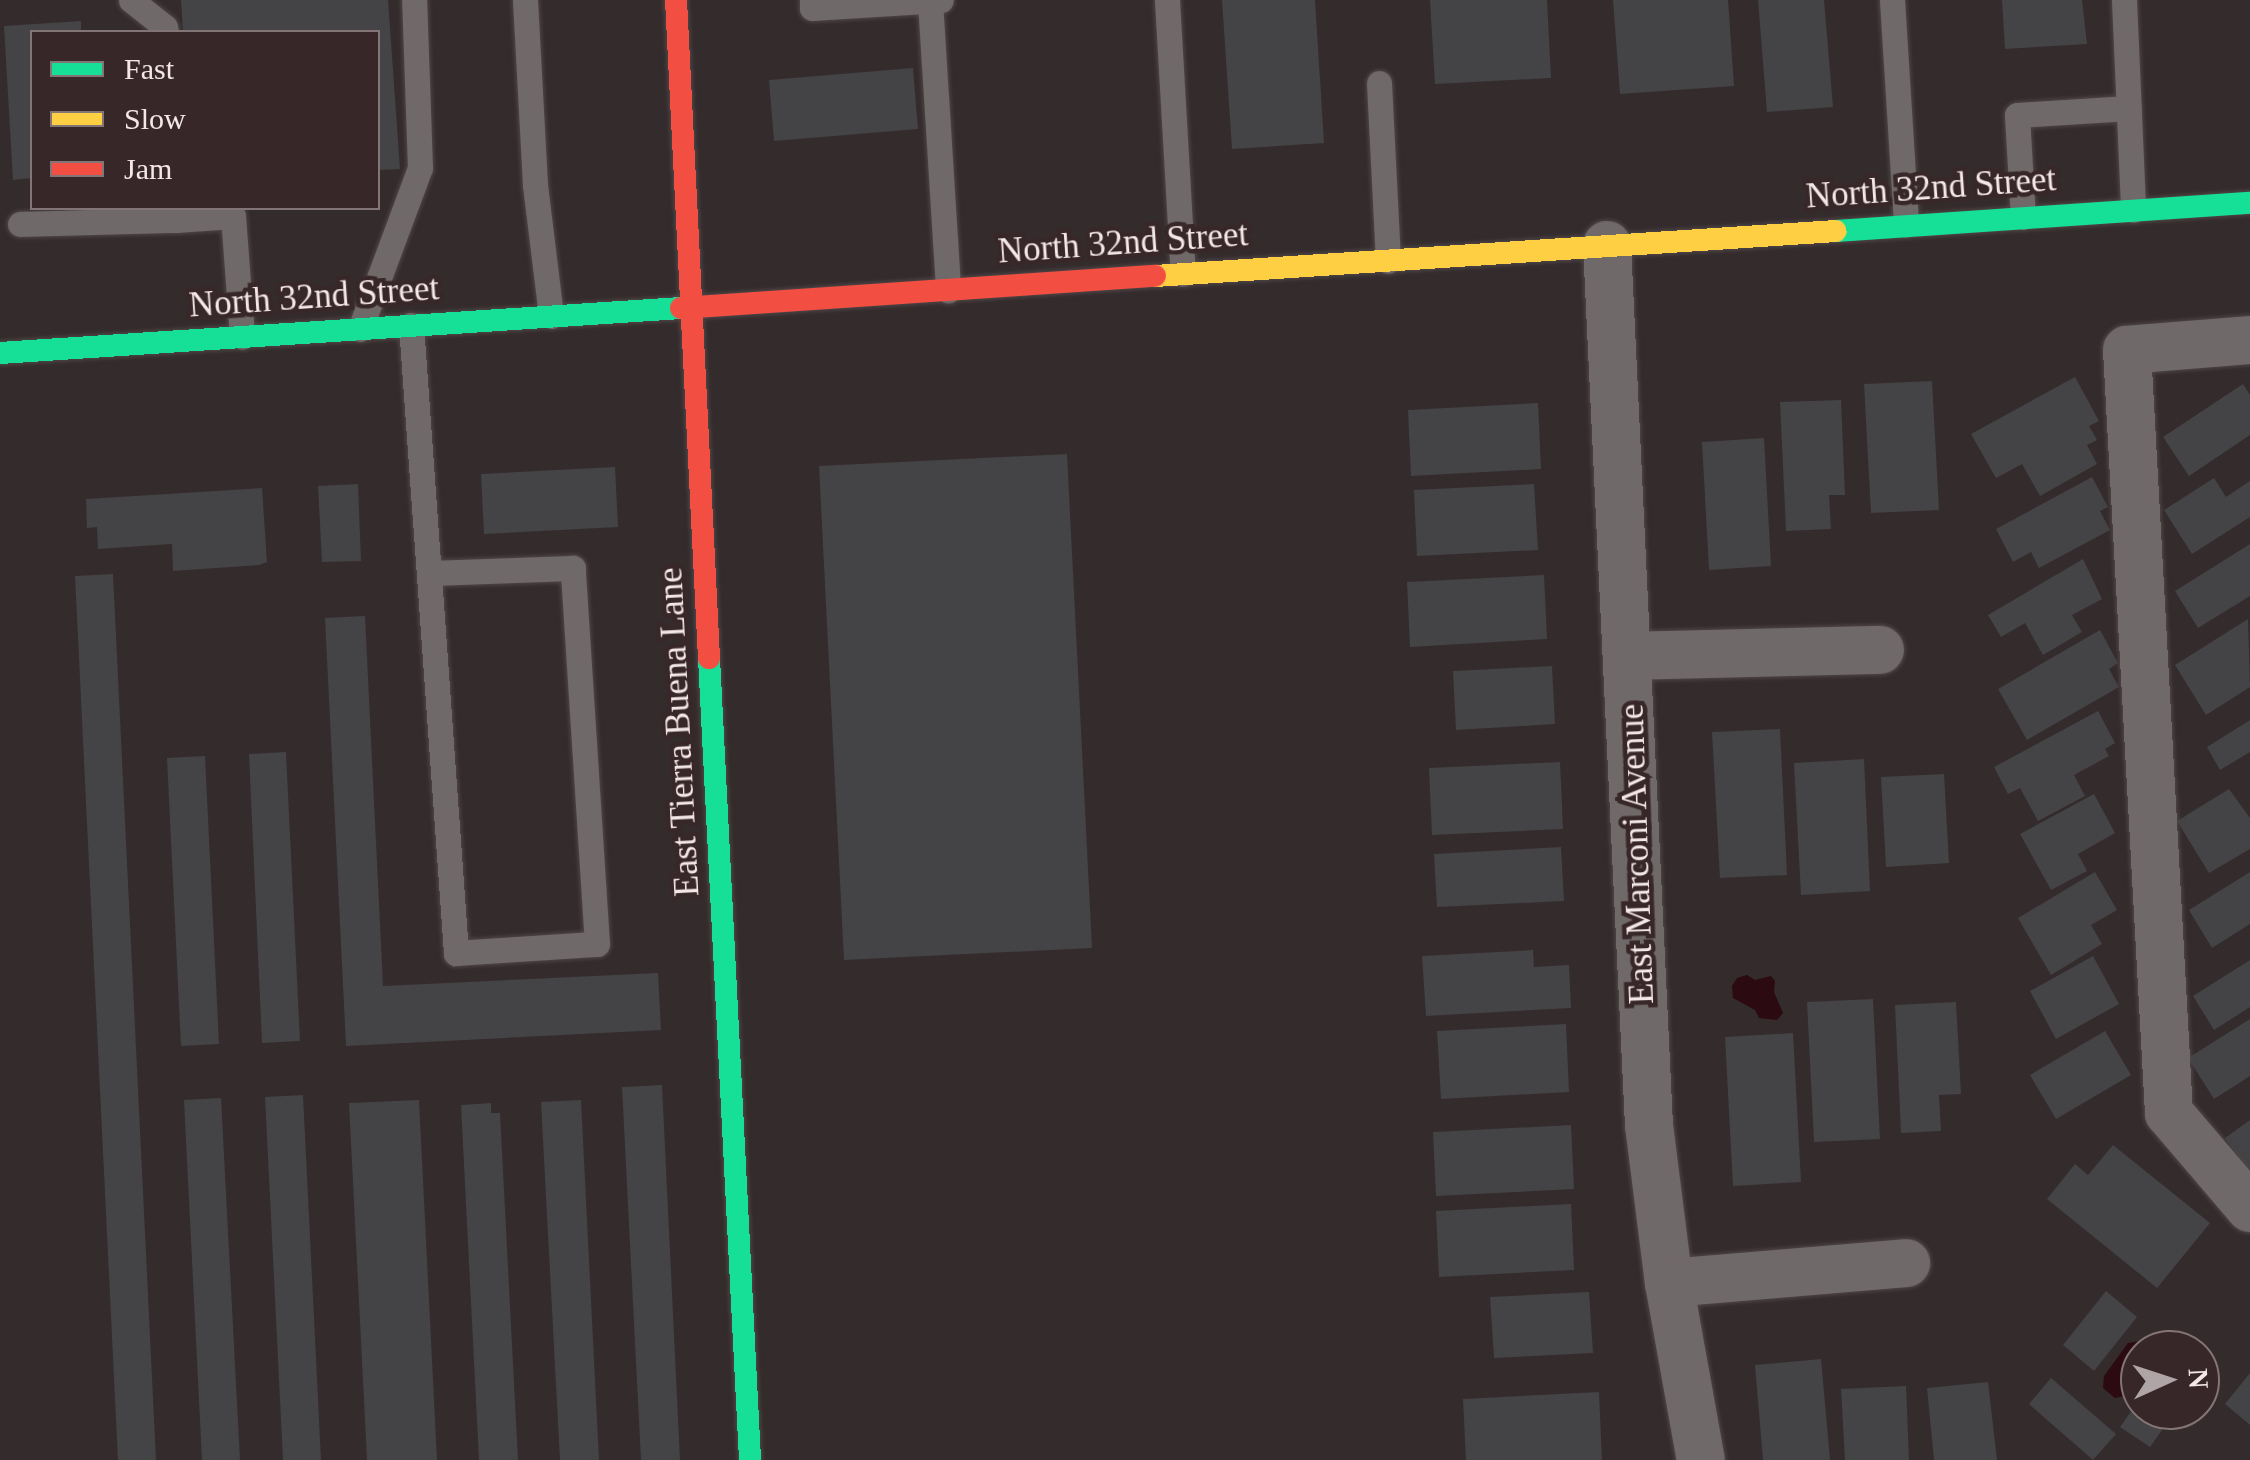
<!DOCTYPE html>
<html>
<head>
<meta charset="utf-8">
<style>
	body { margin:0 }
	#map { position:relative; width:2250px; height:1460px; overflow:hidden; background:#342b2c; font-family:Georgia,serif }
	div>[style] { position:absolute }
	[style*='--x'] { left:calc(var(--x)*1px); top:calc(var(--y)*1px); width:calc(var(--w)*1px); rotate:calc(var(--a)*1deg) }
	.water>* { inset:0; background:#2b0a12 }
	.building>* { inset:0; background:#444345 }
	.roads { filter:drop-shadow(0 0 2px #4f4647) drop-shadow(0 0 2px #4f4647) }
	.lane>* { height:25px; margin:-12.5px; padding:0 12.5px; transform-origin:12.5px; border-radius:12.5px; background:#70696a }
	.street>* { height:48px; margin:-24px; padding:0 24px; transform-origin:24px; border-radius:24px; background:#70696a }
	.fast>* { height:22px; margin:-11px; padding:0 11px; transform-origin:11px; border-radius:11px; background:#16e098 }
	.slow>* { height:22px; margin:-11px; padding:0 11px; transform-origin:11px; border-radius:11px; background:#ffcf43 }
	.jam>* { height:22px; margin:-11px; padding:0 11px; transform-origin:11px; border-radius:11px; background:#f24e42 }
	span { translate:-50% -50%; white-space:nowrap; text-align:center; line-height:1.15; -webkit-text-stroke:9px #382729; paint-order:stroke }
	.street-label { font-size:35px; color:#f3e7e8 }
	.legend { position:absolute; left:30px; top:30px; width:350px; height:180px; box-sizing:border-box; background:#382729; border:2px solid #837475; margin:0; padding:12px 18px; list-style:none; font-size:30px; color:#f3e7e8 }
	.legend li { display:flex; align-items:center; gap:20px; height:50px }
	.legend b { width:50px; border:2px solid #837475 }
	.north { position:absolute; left:2120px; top:1330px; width:100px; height:100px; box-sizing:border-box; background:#382729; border:2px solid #837475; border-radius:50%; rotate:87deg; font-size:28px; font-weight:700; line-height:40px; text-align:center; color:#f3e7e8 }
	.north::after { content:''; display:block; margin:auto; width:35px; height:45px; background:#b0a5a6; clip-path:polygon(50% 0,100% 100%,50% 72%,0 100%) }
</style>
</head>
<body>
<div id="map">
	<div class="water">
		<i style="clip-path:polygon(1747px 975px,1755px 980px,1771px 976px,1775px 981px,1774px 992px,1783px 1013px,1777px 1020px,1759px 1018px,1755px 1010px,1733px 998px,1732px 986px,1737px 978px)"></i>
		<i style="clip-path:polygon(2141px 1341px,2152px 1350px,2140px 1350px,2140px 1379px,2129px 1395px,2115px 1398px,2103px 1388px,2104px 1376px,2128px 1343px)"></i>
	</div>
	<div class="building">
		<i style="clip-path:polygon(181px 0,388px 0,400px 169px,378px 170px,378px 32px,183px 32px)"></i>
		<i style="clip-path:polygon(1222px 0,1315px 0,1324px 143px,1232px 149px)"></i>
		<i style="clip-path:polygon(1430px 0,1547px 0,1551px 78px,1435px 84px)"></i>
		<i style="clip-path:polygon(1613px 0,1728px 0,1734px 86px,1620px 94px)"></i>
		<i style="clip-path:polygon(1758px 0,1824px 0,1833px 107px,1767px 112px)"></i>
		<i style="clip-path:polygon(2002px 0,2082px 0,2087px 44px,2005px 49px)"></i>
		<i style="clip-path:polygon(81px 21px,81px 32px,32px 32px,32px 178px,13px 180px,4px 26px)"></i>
		<i style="clip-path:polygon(913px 68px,918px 129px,774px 141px,769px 80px)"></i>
		<i style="clip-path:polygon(2075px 377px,2099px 421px,2089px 426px,2097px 440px,2087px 445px,2097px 464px,2040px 496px,2022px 464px,1996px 478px,1971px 434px)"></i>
		<i style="clip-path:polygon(1932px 381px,1939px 510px,1871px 513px,1864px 384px)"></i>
		<i style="clip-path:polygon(2243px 384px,2250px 395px,2250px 435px,2189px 476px,2163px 437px)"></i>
		<i style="clip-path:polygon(1841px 400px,1845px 495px,1829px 495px,1831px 529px,1786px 531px,1780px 402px)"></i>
		<i style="clip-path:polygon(1538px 403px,1541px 469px,1411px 476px,1408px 410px)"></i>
		<i style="clip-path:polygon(1764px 438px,1771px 566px,1709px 570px,1702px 442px)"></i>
		<i style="clip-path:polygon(1067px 454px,1092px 948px,844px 960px,819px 466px)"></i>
		<i style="clip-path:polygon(615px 467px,618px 527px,484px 534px,481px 474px)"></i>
		<i style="clip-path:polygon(2092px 477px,2108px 507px,2100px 511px,2110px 530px,2039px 568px,2031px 552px,2013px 562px,1996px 529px)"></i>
		<i style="clip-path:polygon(2214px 478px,2226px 497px,2250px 481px,2250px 517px,2192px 554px,2164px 510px)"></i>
		<i style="clip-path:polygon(358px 484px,361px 561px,322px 562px,318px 486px)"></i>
		<i style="clip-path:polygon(1534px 484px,1538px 550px,1417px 556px,1414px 490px)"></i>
		<i style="clip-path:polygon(262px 488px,267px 562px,259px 565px,173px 571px,172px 544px,98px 549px,97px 527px,87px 528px,86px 499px)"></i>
		<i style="clip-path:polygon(2250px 544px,2250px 596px,2198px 628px,2175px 591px)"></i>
		<i style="clip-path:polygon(2083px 559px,2102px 599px,2072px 615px,2082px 632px,2043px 655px,2025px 623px,2001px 637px,1988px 615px)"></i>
		<i style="clip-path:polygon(113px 574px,156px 1460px,118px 1460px,75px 576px)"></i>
		<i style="clip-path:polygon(1544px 575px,1547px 639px,1410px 647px,1407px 582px)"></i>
		<i style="clip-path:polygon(365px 616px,383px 986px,658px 973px,661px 1030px,346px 1046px,325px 618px)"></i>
		<i style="clip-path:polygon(2248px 619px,2250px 687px,2206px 715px,2175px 665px)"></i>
		<i style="clip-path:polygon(2100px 630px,2118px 663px,2109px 669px,2119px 687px,2027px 740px,1998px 689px)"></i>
		<i style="clip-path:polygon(1552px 666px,1555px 724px,1456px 730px,1453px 671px)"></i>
		<i style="clip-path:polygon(2098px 711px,2115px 743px,2105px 749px,2109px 756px,2074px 775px,2085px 796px,2038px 821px,2020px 788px,2008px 794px,1994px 767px)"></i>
		<i style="clip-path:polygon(2250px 720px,2250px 752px,2220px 770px,2207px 747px)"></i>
		<i style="clip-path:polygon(1780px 729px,1787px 875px,1720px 878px,1712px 732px)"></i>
		<i style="clip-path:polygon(286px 752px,300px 1041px,262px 1043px,249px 754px)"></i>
		<i style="clip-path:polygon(205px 756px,219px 1044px,181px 1046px,167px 758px)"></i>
		<i style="clip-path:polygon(1864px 759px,1870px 891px,1801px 895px,1794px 763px)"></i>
		<i style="clip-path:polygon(1560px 762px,1563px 829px,1432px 835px,1429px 768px)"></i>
		<i style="clip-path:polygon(1944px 774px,1949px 863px,1886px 867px,1881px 777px)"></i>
		<i style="clip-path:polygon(2229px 789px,2250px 818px,2250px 849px,2209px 873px,2177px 821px)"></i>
		<i style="clip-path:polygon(2094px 794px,2115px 833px,2078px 854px,2087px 871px,2051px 890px,2020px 834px)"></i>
		<i style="clip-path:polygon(1561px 847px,1564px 901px,1437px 907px,1434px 854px)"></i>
		<i style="clip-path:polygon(2095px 872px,2117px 910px,2091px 925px,2102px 944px,2051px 975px,2018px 918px)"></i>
		<i style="clip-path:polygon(2250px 872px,2250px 924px,2212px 948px,2189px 910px)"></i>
		<i style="clip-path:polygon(1533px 950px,1534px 967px,1569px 965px,1571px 1008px,1426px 1016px,1422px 956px)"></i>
		<i style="clip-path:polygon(2093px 956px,2119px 1004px,2056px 1039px,2030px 991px)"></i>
		<i style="clip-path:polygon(2250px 960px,2250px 1007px,2214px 1030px,2193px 996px)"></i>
		<i style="clip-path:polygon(1873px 999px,1880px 1139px,1814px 1142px,1807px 1002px)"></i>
		<i style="clip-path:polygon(1956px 1002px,1961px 1094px,1939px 1095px,1941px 1131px,1901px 1133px,1895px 1005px)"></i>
		<i style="clip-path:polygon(2250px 1019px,2250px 1076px,2214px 1099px,2188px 1058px)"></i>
		<i style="clip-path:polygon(1566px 1024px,1569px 1092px,1441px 1099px,1437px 1031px)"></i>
		<i style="clip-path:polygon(2105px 1031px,2131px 1075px,2056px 1119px,2030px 1075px)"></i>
		<i style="clip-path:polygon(1793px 1033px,1801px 1182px,1733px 1186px,1725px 1037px)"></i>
		<i style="clip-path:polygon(662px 1085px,680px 1460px,641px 1460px,622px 1087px)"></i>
		<i style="clip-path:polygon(303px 1095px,321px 1460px,283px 1460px,265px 1097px)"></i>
		<i style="clip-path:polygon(221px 1098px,240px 1460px,202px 1460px,184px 1100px)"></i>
		<i style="clip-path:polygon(419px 1100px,437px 1460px,367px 1460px,349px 1103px)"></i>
		<i style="clip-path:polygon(581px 1100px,599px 1460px,560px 1460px,541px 1102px)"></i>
		<i style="clip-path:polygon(491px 1103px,491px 1113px,500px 1113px,518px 1460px,479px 1460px,461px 1105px)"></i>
		<i style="clip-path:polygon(2250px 1120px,2250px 1174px,2225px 1138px)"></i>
		<i style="clip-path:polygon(1571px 1125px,1574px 1189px,1436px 1196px,1433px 1132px)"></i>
		<i style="clip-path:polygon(2113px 1145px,2210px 1223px,2157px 1288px,2047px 1199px,2075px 1164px,2088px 1175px)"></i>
		<i style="clip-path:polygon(1571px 1204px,1574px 1270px,1439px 1277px,1436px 1211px)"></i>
		<i style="clip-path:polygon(2106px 1291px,2137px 1317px,2094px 1371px,2063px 1345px)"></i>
		<i style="clip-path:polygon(1589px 1292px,1593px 1353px,1494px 1358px,1490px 1297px)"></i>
		<i style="clip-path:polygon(1821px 1359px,1830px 1460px,1763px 1460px,1755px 1365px)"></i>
		<i style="clip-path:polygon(2250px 1373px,2250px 1425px,2225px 1404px)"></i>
		<i style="clip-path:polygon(2051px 1378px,2116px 1434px,2093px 1460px,2029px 1404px)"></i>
		<i style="clip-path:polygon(1988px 1382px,1997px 1460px,1934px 1460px,1927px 1388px)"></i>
		<i style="clip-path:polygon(1906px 1386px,1909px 1460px,1845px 1460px,1841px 1389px)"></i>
		<i style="clip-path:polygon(1599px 1392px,1602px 1460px,1466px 1460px,1463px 1399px)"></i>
		<i style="clip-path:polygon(2140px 1399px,2140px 1410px,2176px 1410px,2150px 1447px,2120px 1427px)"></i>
	</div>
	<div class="roads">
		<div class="lane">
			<i style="--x:131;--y:0;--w:43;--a:38.5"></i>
			<i style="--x:165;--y:27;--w:5;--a:79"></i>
			<i style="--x:525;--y:0;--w:185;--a:86.9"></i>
			<i style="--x:535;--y:185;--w:132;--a:83"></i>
			<i style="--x:812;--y:0;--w:8;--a:90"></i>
			<i style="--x:812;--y:8;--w:129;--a:-3.5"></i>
			<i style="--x:1167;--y:0;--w:274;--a:86.7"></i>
			<i style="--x:1892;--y:0;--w:225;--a:86.4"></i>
			<i style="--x:2124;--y:0;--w:210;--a:87.5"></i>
			<i style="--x:930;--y:1;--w:290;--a:86.4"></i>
			<i style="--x:1379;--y:83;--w:178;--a:87.1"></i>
			<i style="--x:176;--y:208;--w:12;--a:90"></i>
			<i style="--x:176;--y:220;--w:57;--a:-4"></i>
			<i style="--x:233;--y:216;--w:121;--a:85.7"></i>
			<i style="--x:2023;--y:217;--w:102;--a:-93.4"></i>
			<i style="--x:2017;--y:115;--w:112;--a:-3.6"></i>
			<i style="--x:20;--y:224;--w:156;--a:-1.5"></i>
			<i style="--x:411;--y:325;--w:630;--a:85.9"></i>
			<i style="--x:456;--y:953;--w:141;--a:-3.7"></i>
			<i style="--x:597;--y:944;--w:377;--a:-93.7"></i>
			<i style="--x:573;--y:568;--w:144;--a:178"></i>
			<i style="--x:360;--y:329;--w:172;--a:-69.6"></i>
			<i style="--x:420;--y:168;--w:168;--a:-92"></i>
		</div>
		<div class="street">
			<i style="--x:1607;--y:245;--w:881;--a:87.27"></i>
			<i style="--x:1649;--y:1125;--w:159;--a:82.8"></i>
			<i style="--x:1669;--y:1283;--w:180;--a:79.8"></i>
			<i style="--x:2250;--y:340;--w:123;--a:175.4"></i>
			<i style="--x:2127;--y:350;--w:764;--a:86.85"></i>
			<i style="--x:2169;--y:1113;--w:125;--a:49.5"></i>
			<i style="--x:1629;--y:656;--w:251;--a:-1.4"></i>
			<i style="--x:1669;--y:1283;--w:238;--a:-4.8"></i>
		</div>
		<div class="fast">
			<i style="--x:1836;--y:231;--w:415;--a:-3.9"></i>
			<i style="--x:0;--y:353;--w:682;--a:-3.78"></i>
			<i style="--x:709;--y:658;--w:803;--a:87.07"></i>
		</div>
		<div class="slow">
			<i style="--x:1155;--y:276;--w:682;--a:-3.78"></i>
		</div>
		<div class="jam">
			<i style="--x:676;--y:0;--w:659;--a:87.13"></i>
			<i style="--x:681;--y:308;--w:475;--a:-3.9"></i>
		</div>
	</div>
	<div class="street-label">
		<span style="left:1931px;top:188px;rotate:-4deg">North 32nd Street</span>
		<span style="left:1123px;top:243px;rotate:-4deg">North 32nd Street</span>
		<span style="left:314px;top:297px;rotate:-4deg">North 32nd Street</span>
		<span style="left:679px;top:732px;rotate:-93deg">East Tierra Buena Lane</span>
		<span style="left:1637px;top:854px;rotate:-92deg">East Marconi Avenue</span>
	</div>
	<ul class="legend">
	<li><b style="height:12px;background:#16e098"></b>Fast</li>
	<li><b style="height:12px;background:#ffcf43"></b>Slow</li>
	<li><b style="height:12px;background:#f24e42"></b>Jam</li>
	</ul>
	<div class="north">N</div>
</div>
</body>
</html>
